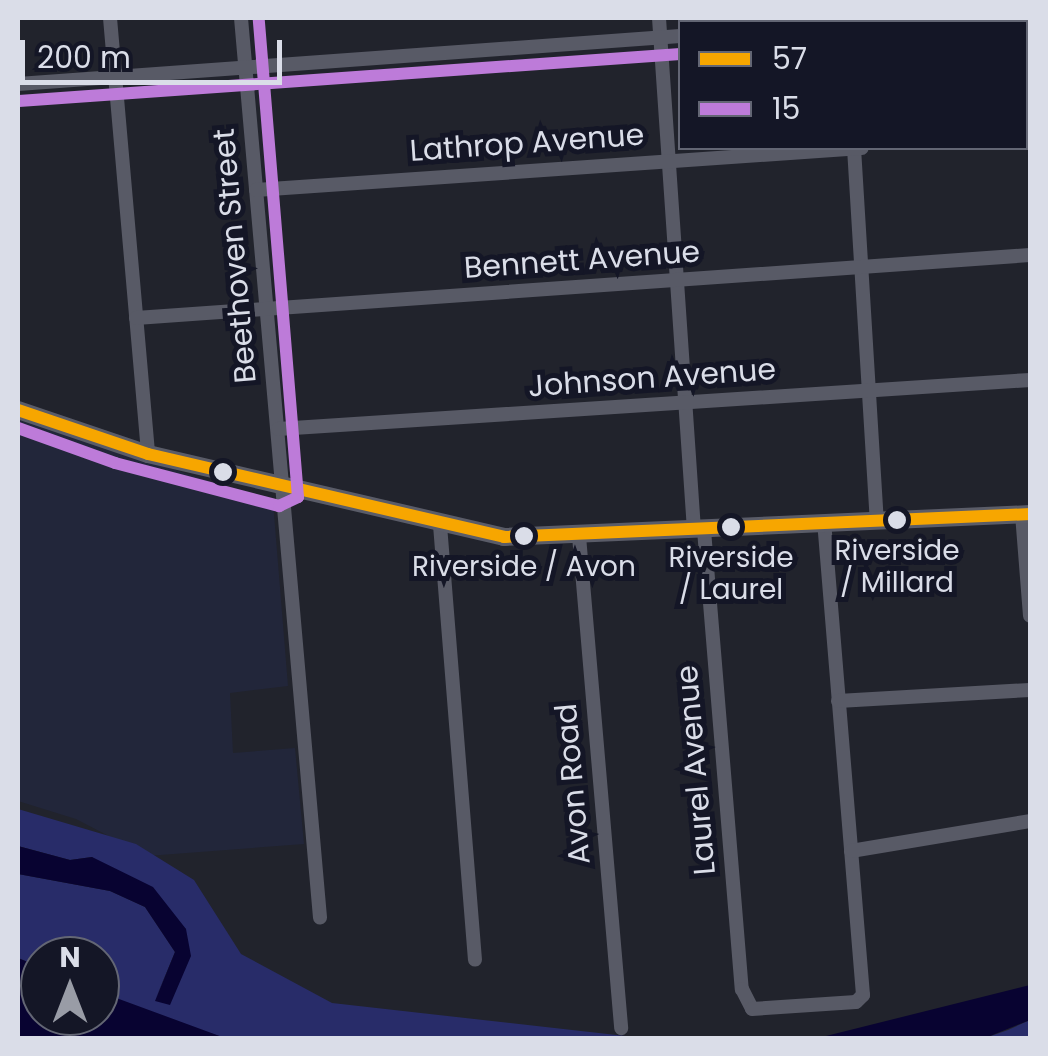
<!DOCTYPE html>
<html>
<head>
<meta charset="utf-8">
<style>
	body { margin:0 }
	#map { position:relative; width:1048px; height:1056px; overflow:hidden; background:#21232c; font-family:Poppins,sans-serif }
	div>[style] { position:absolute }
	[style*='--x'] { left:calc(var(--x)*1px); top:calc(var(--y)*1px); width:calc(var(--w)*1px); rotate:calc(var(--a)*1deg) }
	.built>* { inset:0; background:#22263a }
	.green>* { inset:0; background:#282c69 }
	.water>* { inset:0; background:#080331 }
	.minor>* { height:14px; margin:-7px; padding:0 7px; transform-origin:7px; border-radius:7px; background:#585a66 }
	.major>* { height:18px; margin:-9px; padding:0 9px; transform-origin:9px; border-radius:9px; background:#5a5c68 }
	.bus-1>* { height:12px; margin:-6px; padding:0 6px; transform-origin:6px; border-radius:6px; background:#f7a600 }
	.bus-2>* { height:12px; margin:-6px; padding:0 6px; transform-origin:6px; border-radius:6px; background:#bd7bd9 }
	.dots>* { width:28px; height:28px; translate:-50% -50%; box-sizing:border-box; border:5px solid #141626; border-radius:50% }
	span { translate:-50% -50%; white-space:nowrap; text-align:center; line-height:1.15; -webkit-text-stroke:10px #141626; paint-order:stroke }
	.bus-label { font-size:28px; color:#dadde8 }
	.street-label { font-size:30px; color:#dadde8 }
	.frame { position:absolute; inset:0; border:20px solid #dadde8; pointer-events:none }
	.legend { position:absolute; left:678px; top:20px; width:350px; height:130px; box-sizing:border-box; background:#141626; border:2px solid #636674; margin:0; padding:12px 18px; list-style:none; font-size:30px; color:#dadde8 }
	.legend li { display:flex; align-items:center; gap:20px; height:50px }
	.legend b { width:50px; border:2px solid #636674 }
	.north { position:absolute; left:20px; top:936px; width:100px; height:100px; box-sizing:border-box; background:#141626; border:2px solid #636674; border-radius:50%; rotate:0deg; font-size:28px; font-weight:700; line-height:40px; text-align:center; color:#dadde8 }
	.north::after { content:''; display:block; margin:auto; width:35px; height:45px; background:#999ca6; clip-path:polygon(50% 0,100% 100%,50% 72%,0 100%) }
	.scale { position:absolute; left:20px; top:40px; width:262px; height:45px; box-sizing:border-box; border:5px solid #dadde8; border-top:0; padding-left:12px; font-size:30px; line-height:35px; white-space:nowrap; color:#dadde8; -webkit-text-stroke:8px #141626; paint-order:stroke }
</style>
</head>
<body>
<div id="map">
	<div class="built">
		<i style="clip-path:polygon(18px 418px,273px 502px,288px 686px,230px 693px,233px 753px,295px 748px,304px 844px,147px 856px,76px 819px,18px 801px)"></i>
	</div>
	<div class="green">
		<i style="clip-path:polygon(18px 809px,136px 844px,194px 880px,241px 954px,332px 1003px,643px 1038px,225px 1038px,164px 1018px,100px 992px,100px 956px,40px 956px,40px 967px,18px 958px,18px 874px,110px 891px,145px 907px,175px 952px,155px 1000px,186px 929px,92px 857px,70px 860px,18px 846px)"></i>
		<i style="clip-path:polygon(1030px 1020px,1030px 1038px,985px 1038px,1008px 1030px)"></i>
	</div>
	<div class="water">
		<i style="clip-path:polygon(18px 846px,70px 860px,92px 857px,153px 887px,186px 929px,191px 956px,170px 1005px,155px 1001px,175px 952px,145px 907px,110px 891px,18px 874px)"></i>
		<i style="clip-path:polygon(18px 958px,40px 967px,40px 1016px,100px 1016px,100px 992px,225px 1038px,18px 1038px)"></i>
		<i style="clip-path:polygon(1030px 985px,1030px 1020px,985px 1038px,818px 1038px)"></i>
	</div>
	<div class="minor">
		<i style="--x:110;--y:18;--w:438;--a:85"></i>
		<i style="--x:241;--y:18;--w:903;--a:84.98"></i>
		<i style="--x:659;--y:18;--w:513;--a:86.09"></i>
		<i style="--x:845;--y:18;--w:4;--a:90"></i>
		<i style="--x:875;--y:22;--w:71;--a:-3.2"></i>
		<i style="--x:18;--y:84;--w:664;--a:-4.15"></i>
		<i style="--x:1026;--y:136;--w:4;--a:0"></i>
		<i style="--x:854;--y:148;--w:373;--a:86.5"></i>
		<i style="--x:256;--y:190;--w:607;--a:-3.96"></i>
		<i style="--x:136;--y:318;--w:896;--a:-4.03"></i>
		<i style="--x:278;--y:429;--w:754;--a:-3.73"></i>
		<i style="--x:1022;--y:514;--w:102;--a:85.5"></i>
		<i style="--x:440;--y:525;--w:436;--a:85.4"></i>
		<i style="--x:704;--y:530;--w:461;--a:85.3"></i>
		<i style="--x:742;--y:989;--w:22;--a:63"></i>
		<i style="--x:752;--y:1009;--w:104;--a:-3.9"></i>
		<i style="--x:856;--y:1002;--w:10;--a:-45"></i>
		<i style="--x:863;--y:995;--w:474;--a:-94.7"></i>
		<i style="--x:579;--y:536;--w:494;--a:85.1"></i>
		<i style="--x:838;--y:701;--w:192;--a:-3.3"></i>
		<i style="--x:851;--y:851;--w:181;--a:-9.5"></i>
	</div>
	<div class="major">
		<i style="--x:18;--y:410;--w:137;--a:18.7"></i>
		<i style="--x:148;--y:454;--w:366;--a:13.1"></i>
		<i style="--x:504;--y:537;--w:527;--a:-2.5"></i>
	</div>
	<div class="bus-1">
		<i style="--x:18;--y:410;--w:137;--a:18.7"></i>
		<i style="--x:148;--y:454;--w:366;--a:13.1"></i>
		<i style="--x:504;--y:537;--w:527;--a:-2.5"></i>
	</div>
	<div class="bus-2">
		<i style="--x:19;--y:101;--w:663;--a:-4.07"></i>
		<i style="--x:18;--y:428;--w:103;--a:19.8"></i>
		<i style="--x:115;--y:463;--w:170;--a:14.7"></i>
		<i style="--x:279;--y:506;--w:21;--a:-25"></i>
		<i style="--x:298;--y:497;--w:481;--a:-94.7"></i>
	</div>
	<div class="dots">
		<i style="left:223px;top:472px;background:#dadde8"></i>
		<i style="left:897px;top:520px;background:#dadde8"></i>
		<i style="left:731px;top:527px;background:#dadde8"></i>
		<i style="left:524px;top:536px;background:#dadde8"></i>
	</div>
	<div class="bus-label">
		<span style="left:897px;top:567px">Riverside<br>/ Millard</span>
		<span style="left:731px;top:574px">Riverside<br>/ Laurel</span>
		<span style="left:524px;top:567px">Riverside / Avon</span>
	</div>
	<div class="street-label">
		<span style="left:527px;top:143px;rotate:-4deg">Lathrop Avenue</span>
		<span style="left:235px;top:256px;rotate:-95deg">Beethoven Street</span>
		<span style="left:582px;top:260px;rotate:-4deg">Bennett Avenue</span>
		<span style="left:652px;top:378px;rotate:-4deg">Johnson Avenue</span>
		<span style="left:696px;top:770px;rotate:-95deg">Laurel Avenue</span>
		<span style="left:573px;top:784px;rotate:-95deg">Avon Road</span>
	</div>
	<div class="frame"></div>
	<ul class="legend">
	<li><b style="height:12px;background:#f7a600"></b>57</li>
	<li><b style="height:12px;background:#bd7bd9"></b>15</li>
	</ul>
	<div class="north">N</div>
	<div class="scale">200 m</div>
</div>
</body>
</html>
